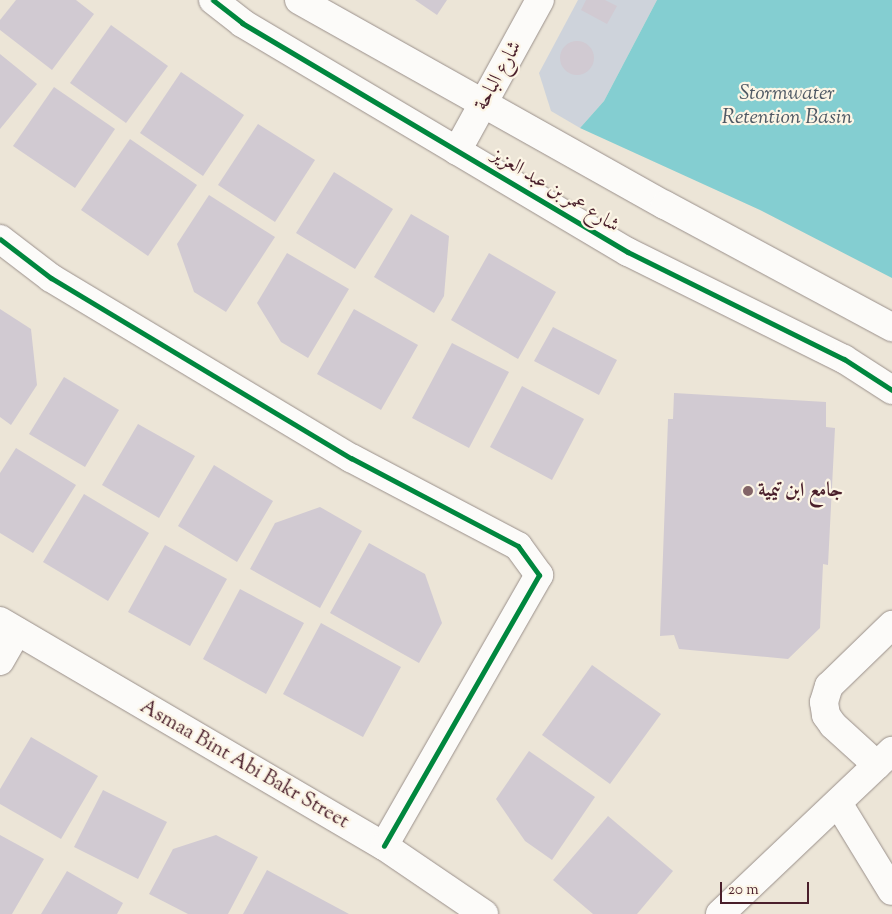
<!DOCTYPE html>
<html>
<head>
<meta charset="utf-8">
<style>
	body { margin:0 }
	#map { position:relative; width:892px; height:914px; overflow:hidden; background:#ece5d7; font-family:"Sorts Mill Goudy",Amiri,serif }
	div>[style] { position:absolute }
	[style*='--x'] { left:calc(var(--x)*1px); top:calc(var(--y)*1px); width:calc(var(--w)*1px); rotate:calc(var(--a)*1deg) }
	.industrial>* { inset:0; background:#ced3db }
	.water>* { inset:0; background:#84ced1 }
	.building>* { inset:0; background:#d1cad2 }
	.round { border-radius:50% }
	.roads { filter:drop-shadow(0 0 1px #9a908b) drop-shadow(0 0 1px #9a908b) }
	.minor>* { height:28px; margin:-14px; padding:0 14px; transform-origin:14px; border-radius:14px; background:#fcfbf9 }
	.cycleway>* { height:5px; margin:-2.5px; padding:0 2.5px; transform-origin:2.5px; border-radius:2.5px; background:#00873e }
	.dots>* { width:14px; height:14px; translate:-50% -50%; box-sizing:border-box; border:2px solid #fcf5e5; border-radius:50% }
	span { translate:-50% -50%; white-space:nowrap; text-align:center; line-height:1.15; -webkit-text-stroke:4.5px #fcf5e5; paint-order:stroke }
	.street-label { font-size:20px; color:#4a1f2b }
	.poi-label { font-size:20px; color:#4a1f2b; font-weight:700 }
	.left { translate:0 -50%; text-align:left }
	.water-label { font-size:21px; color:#4f5964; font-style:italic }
	.scale { position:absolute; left:720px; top:882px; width:89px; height:22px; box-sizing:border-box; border:2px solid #4a1f2b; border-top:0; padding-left:6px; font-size:15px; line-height:18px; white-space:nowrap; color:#4a1f2b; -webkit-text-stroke:4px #fcf5e5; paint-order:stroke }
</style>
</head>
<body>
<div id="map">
	<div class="industrial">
		<i style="clip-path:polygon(578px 0,657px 0,604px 101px,580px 128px,551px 111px,539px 73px)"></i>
	</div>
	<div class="water">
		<i style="clip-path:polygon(657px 0,892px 0,892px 278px,760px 210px,580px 128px,604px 101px)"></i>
	</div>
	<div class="building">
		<i style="clip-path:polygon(16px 0,76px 0,94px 14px,52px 70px,0 30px,0 20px)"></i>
		<i style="clip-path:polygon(415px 0,447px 0,437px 15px)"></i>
		<i style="clip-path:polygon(586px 0,605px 0,617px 6px,607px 24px,581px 10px)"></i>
		<i style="clip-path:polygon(111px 25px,168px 66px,126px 123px,70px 83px)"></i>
		<i class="round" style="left:560px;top:41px;width:34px;height:34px"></i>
		<i style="clip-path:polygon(0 54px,37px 84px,0 129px)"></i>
		<i style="clip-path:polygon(181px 72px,244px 115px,203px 176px,140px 133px)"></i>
		<i style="clip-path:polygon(54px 87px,115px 129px,75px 188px,13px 146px)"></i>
		<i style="clip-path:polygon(258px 124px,315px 160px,275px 222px,218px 185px)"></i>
		<i style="clip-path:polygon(130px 139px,197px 185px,148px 256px,81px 210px)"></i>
		<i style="clip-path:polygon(334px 172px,393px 209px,355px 269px,296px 233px)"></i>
		<i style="clip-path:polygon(209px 195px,275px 237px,226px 312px,194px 292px,177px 244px)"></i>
		<i style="clip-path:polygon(411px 214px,449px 236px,444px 296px,434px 313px,374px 277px)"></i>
		<i style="clip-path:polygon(287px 253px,349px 289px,308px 358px,281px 342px,257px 303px)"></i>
		<i style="clip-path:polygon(489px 253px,556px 292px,518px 359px,451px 320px)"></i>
		<i style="clip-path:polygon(0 309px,31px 329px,37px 385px,11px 425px,0 417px)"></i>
		<i style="clip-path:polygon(354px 309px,418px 345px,381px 410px,317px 374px)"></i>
		<i style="clip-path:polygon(553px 327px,617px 360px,599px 395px,534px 361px)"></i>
		<i style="clip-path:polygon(452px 343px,509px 372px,469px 448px,412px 418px)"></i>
		<i style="clip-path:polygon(64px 377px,119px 410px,85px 467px,29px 434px)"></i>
		<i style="clip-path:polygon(522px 386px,584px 419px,552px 480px,490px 447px)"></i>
		<i style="clip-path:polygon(674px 393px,826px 402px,826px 427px,835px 428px,828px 565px,823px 564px,820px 628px,788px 659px,679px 649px,674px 635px,660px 636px,668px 419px,673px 419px)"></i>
		<i style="clip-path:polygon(138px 424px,195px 456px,159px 518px,102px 485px)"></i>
		<i style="clip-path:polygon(16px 448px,76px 485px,33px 553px,0 533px,0 473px)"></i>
		<i style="clip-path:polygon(214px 465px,273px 501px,237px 562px,178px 526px)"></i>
		<i style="clip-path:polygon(84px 494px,149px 533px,108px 601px,43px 562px)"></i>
		<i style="clip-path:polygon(320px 507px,362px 531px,320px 608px,250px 569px,275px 523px)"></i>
		<i style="clip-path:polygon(369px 543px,425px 574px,442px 623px,419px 663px,330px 613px)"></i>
		<i style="clip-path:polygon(165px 545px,227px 579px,190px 646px,128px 612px)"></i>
		<i style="clip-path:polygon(240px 589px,304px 623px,266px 694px,203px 659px)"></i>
		<i style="clip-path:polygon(321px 623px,401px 667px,363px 737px,283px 694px)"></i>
		<i style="clip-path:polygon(592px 665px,661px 714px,610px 784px,542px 735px)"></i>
		<i style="clip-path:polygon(31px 737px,98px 776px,61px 839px,0 804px,0 789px)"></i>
		<i style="clip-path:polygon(529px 751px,595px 797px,552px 860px,525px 841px,496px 799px)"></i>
		<i style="clip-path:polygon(103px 790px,167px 822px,138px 879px,74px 847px)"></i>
		<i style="clip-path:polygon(608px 816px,673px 871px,637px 914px,593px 914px,553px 880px)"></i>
		<i style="clip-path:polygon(0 835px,44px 859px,12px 914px,0 914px)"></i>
		<i style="clip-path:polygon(216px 835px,258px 857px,228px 914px,188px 914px,149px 894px,173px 849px)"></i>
		<i style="clip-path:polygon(267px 870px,349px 914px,243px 914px)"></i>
		<i style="clip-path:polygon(67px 871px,123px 903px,117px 914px,41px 914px)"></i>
	</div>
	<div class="roads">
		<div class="minor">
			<i style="--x:213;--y:0;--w:37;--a:38"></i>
			<i style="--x:242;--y:23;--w:449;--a:30.7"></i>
			<i style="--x:628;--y:252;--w:241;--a:26.4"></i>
			<i style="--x:844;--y:359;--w:57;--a:32.9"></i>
			<i style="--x:299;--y:0;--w:420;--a:29.3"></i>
			<i style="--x:665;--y:205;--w:258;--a:28.3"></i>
			<i style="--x:457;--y:151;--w:172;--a:-61.2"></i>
			<i style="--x:0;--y:239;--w:64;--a:37.4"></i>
			<i style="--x:51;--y:278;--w:350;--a:31"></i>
			<i style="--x:351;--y:458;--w:189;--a:27.8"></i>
			<i style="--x:518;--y:546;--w:36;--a:54"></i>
			<i style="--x:539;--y:575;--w:312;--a:119.8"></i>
			<i style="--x:0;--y:621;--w:445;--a:30.4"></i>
			<i style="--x:384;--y:846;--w:121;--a:34.2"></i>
			<i style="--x:0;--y:661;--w:34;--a:-60"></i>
			<i style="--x:877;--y:765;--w:59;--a:-137.7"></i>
			<i style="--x:833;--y:725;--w:12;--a:-125"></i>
			<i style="--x:826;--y:715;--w:13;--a:-99"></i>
			<i style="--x:824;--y:702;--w:17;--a:-73"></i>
			<i style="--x:829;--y:686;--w:88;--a:-44.1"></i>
			<i style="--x:838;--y:803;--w:103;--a:58.5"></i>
			<i style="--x:720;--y:914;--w:237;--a:-43.5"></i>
		</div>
	</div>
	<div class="cycleway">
		<i style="--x:213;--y:0;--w:37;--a:38"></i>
		<i style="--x:242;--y:23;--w:449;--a:30.7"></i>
		<i style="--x:628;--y:252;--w:241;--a:26.4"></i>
		<i style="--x:844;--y:359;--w:57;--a:32.9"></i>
		<i style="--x:0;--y:239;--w:64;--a:37.4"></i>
		<i style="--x:51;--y:278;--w:350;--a:31"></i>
		<i style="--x:351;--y:458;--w:189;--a:27.8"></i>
		<i style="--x:518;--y:546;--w:36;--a:54"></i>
		<i style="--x:539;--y:575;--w:312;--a:119.8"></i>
	</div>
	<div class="dots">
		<i style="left:748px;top:491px;background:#836467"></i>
	</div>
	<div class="street-label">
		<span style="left:499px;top:76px;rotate:-61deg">شارع الباحة</span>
		<span style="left:555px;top:191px;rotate:31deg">شارع عمر بن عبد العزيز</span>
		<span style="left:244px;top:765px;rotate:30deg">Asmaa Bint Abi Bakr Street</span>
	</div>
	<div class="poi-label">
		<span class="left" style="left:758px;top:491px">جامع ابن تيمية</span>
	</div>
	<div class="water-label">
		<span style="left:787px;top:106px">Stormwater<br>Retention Basin</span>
	</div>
	<div class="scale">20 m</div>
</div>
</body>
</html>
